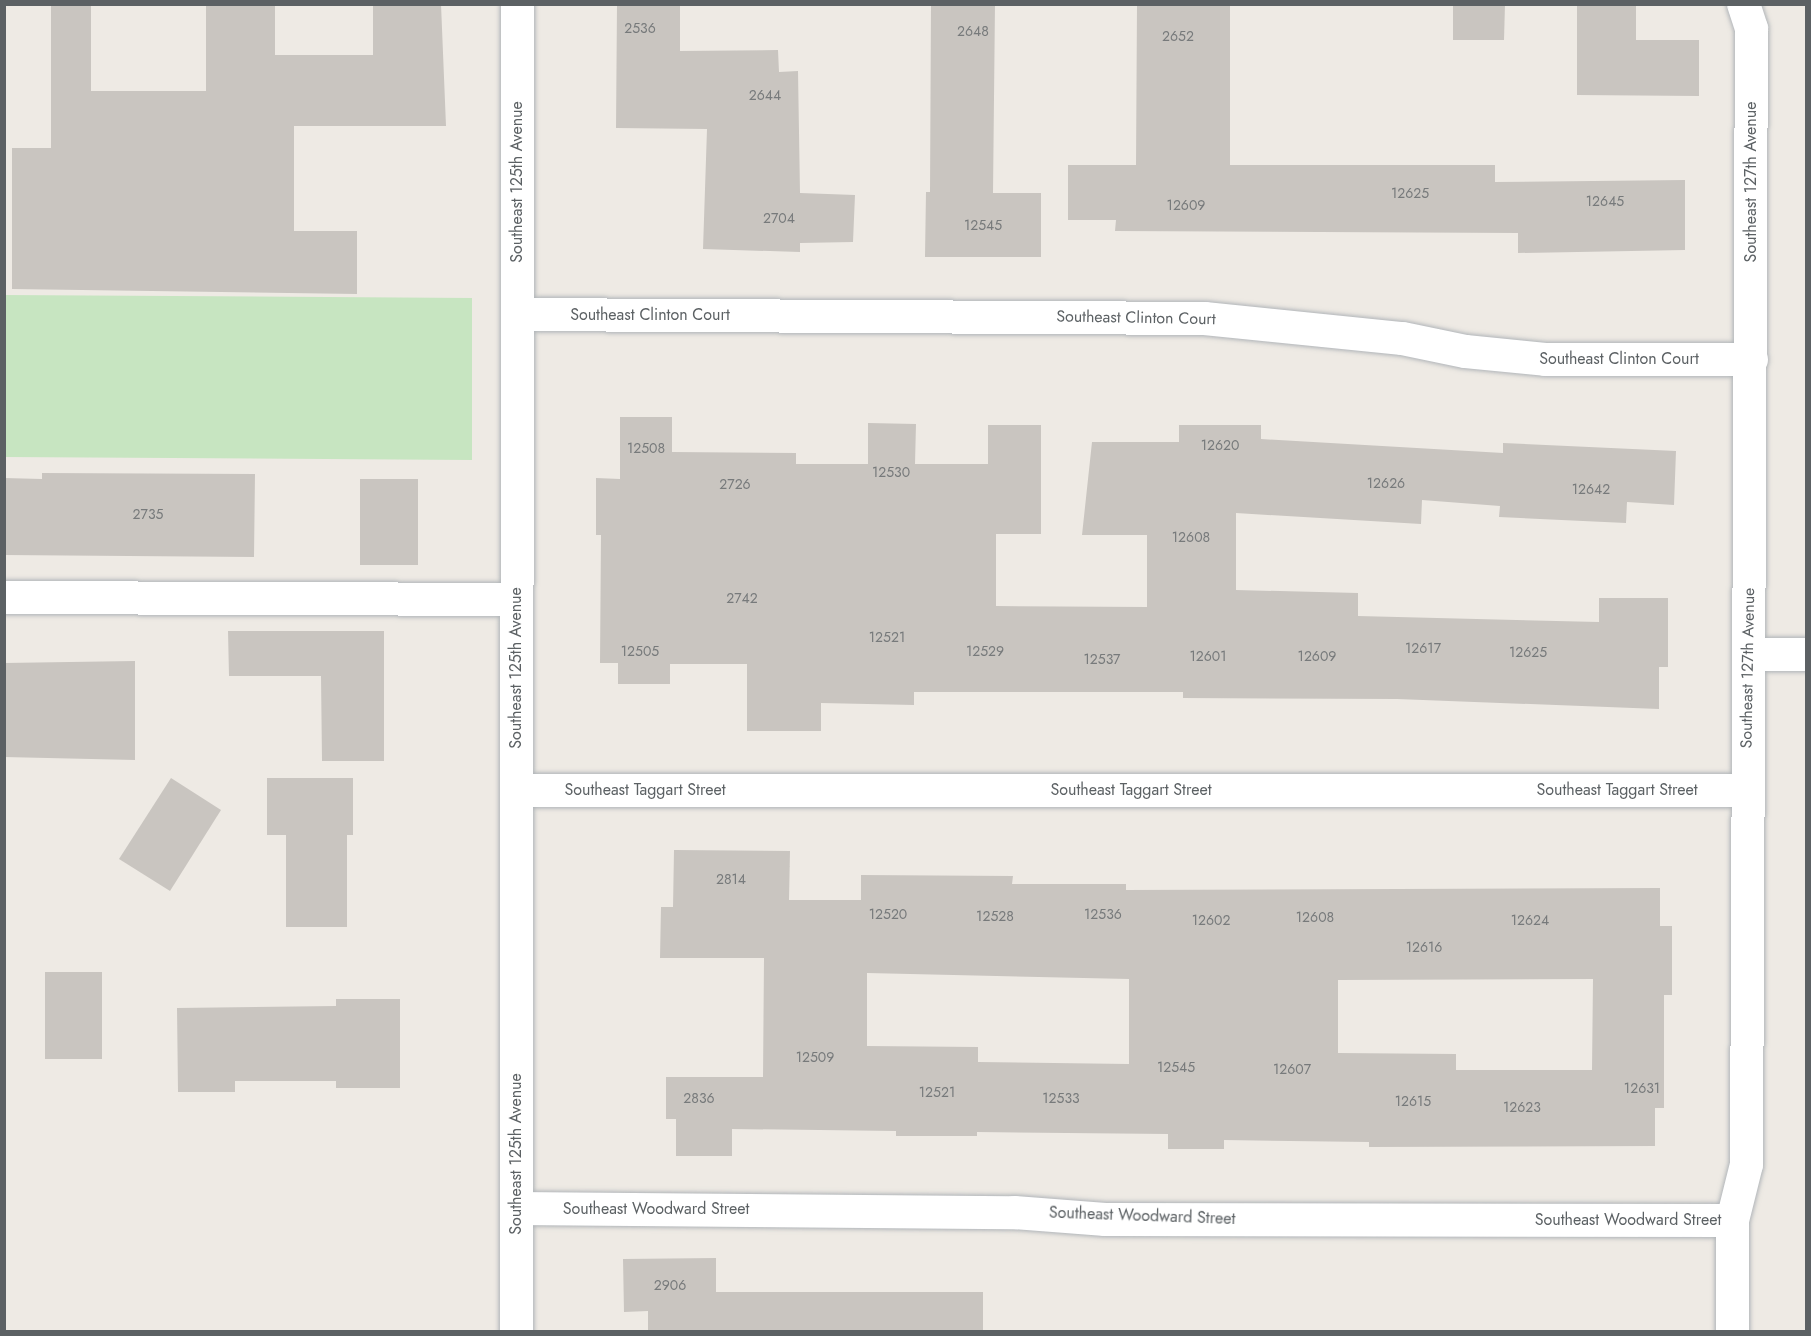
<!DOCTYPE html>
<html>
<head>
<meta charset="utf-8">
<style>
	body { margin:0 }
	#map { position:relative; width:1811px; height:1336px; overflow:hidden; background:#eeeae4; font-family:Jost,sans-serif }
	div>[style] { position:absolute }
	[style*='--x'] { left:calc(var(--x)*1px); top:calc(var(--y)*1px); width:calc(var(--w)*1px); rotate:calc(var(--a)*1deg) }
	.green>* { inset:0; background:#c7e5c1 }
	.building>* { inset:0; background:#c9c5c0 }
	.roads { filter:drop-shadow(0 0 2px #b1b5b9) drop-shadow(0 0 2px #b1b5b9) }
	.minor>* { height:33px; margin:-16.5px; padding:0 16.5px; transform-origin:16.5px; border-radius:16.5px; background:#fff }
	span { translate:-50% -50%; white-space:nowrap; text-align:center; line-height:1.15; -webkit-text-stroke:5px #fff; paint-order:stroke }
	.number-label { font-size:14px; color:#777a7b }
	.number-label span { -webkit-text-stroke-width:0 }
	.street-label { font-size:16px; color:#5c6164 }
	.frame { position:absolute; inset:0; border:6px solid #5c6164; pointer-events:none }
</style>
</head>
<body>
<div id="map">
	<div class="green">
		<i style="clip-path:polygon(5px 295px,472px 298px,472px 460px,5px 457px)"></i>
	</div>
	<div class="building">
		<i style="clip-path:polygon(51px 4px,91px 4px,91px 91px,206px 91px,206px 4px,275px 4px,275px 55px,373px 55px,373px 4px,441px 4px,446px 126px,294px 126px,294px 231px,357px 231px,357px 294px,12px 289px,12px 148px,51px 148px)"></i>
		<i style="clip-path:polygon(617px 4px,680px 4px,680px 51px,778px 50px,779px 72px,798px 71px,800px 193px,855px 195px,853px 242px,800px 243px,800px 252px,703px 249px,707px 129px,616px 128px)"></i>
		<i style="clip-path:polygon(931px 4px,995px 4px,993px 193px,1041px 193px,1041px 257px,925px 257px,926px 192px,930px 192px)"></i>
		<i style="clip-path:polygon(1137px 4px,1230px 4px,1230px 165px,1495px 165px,1495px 182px,1685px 180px,1685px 250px,1518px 253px,1518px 233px,1115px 231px,1116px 220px,1068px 220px,1068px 165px,1136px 165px)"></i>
		<i style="clip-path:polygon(1453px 4px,1505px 4px,1504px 40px,1453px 40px)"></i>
		<i style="clip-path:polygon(1577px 4px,1636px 4px,1636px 40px,1699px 40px,1699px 96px,1577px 95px)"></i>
		<i style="clip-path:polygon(620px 417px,672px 417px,672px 452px,796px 453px,796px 464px,868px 464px,868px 423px,916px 424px,915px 464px,988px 464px,988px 425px,1041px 425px,1041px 534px,996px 534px,996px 606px,1147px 607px,1147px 535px,1082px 535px,1092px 442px,1179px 442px,1179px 425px,1261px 425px,1261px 439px,1503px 453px,1503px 443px,1676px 451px,1674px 505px,1627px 502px,1626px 523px,1499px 517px,1500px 506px,1422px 500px,1421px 524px,1236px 513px,1236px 590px,1358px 593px,1358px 616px,1599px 622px,1599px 598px,1668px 598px,1668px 667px,1659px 667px,1659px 709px,1397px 699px,1183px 698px,1183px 692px,914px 692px,914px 705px,821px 703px,821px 731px,747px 731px,747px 664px,670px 664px,670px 684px,618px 684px,618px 663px,600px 663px,601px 535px,596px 535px,596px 478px,620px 479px)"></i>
		<i style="clip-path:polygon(42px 473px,255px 474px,254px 557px,4px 555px,4px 478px,42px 479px)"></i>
		<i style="clip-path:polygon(360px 479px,418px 479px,418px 565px,360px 565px)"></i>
		<i style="clip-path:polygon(228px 631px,384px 631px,384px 761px,322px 761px,321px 676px,229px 676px)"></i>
		<i style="clip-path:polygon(135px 661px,135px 760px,4px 757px,4px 663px)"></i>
		<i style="clip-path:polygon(171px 778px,221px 810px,170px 891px,119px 859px)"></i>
		<i style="clip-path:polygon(267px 778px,353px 778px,353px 835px,347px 835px,347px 927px,286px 927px,286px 835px,267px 835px)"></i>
		<i style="clip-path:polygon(evenodd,674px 850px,790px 851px,789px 900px,861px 900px,861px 875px,1013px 876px,1012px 884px,1126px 884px,1126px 890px,1660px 888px,1660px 926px,1672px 926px,1672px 995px,1664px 995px,1664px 1108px,1655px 1108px,1655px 1146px,1369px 1147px,1369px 1142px,1224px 1140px,1224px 1149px,1168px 1149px,1168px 1134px,977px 1132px,977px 1136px,896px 1136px,896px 1131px,732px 1129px,732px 1156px,676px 1156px,676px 1119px,666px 1119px,666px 1077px,763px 1077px,764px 958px,660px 958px,661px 907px,673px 907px,674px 850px,867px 973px,1129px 979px,1129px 1064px,978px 1062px,978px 1047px,867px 1046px,867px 973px,674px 850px,1593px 979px,1592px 1070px,1456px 1070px,1456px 1054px,1338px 1053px,1338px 980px,1593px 979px)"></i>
		<i style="clip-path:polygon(45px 972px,102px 972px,102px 1059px,45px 1059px)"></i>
		<i style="clip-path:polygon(336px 999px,400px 999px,400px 1088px,336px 1088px,336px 1081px,235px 1081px,235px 1092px,178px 1092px,177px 1008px,336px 1006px)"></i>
		<i style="clip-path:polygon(716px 1258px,716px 1292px,983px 1292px,983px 1332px,648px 1332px,648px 1311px,624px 1312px,623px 1259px)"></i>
	</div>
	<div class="roads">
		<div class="minor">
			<i style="--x:517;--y:314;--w:687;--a:0.33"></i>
			<i style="--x:1204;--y:318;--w:199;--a:5.8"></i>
			<i style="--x:1402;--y:338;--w:64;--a:11.7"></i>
			<i style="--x:1465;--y:351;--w:80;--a:5.7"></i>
			<i style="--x:1545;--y:359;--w:206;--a:0"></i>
			<i style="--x:4;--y:597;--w:512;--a:0.22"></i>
			<i style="--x:1748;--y:654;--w:58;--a:0"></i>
			<i style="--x:516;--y:790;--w:1230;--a:0"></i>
			<i style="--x:516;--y:1208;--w:498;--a:0.5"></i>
			<i style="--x:1014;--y:1212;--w:91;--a:4.4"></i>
			<i style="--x:1105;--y:1219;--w:627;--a:0.09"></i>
			<i style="--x:516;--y:1332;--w:1328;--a:-89.96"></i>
			<i style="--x:1732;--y:1332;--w:112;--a:-90"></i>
			<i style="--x:1732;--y:1220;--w:58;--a:-76"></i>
			<i style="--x:1746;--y:1164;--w:1136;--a:-89.75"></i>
			<i style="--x:1751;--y:28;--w:25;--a:-108"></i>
		</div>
	</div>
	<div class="number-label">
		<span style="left:640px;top:28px">2536</span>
		<span style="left:973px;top:31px">2648</span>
		<span style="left:1178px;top:36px">2652</span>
		<span style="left:765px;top:95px">2644</span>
		<span style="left:1410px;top:193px">12625</span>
		<span style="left:1605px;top:201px">12645</span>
		<span style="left:1186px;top:205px">12609</span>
		<span style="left:779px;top:218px">2704</span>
		<span style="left:983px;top:225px">12545</span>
		<span style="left:1220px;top:445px">12620</span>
		<span style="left:646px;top:448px">12508</span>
		<span style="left:891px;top:472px">12530</span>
		<span style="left:1386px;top:483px">12626</span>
		<span style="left:735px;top:484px">2726</span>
		<span style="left:1591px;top:489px">12642</span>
		<span style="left:148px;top:514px">2735</span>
		<span style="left:1191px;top:537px">12608</span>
		<span style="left:742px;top:598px">2742</span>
		<span style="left:887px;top:637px">12521</span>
		<span style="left:1423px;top:648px">12617</span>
		<span style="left:640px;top:651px">12505</span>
		<span style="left:985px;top:651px">12529</span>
		<span style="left:1528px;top:652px">12625</span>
		<span style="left:1208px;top:656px">12601</span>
		<span style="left:1317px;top:656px">12609</span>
		<span style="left:1102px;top:659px">12537</span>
		<span style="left:731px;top:879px">2814</span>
		<span style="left:888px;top:914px">12520</span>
		<span style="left:1103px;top:914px">12536</span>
		<span style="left:995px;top:916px">12528</span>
		<span style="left:1315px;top:917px">12608</span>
		<span style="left:1211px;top:920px">12602</span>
		<span style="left:1530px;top:920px">12624</span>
		<span style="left:1424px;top:947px">12616</span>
		<span style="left:815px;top:1057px">12509</span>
		<span style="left:1176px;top:1067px">12545</span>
		<span style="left:1292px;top:1069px">12607</span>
		<span style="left:1642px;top:1088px">12631</span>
		<span style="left:937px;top:1092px">12521</span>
		<span style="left:699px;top:1098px">2836</span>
		<span style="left:1061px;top:1098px">12533</span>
		<span style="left:1413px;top:1101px">12615</span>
		<span style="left:1522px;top:1107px">12623</span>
		<span style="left:670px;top:1285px">2906</span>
	</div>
	<div class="street-label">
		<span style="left:517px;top:182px;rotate:-90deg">Southeast 125th Avenue</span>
		<span style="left:1751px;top:182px;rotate:-90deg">Southeast 127th Avenue</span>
		<span style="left:650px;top:315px">Southeast Clinton Court</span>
		<span style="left:1136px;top:318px;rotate:1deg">Southeast Clinton Court</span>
		<span style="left:1619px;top:359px">Southeast Clinton Court</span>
		<span style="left:516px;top:668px;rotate:-90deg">Southeast 125th Avenue</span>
		<span style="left:1748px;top:668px;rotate:-89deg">Southeast 127th Avenue</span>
		<span style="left:645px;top:790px">Southeast Taggart Street</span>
		<span style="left:1131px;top:790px">Southeast Taggart Street</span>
		<span style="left:1617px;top:790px">Southeast Taggart Street</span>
		<span style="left:516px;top:1154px;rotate:-90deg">Southeast 125th Avenue</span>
		<span style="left:656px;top:1209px">Southeast Woodward Street</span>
		<span style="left:1142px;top:1216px;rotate:2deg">Southeast Woodward Street</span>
		<span style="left:1628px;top:1220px">Southeast Woodward Street</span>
	</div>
	<div class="frame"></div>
</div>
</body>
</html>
